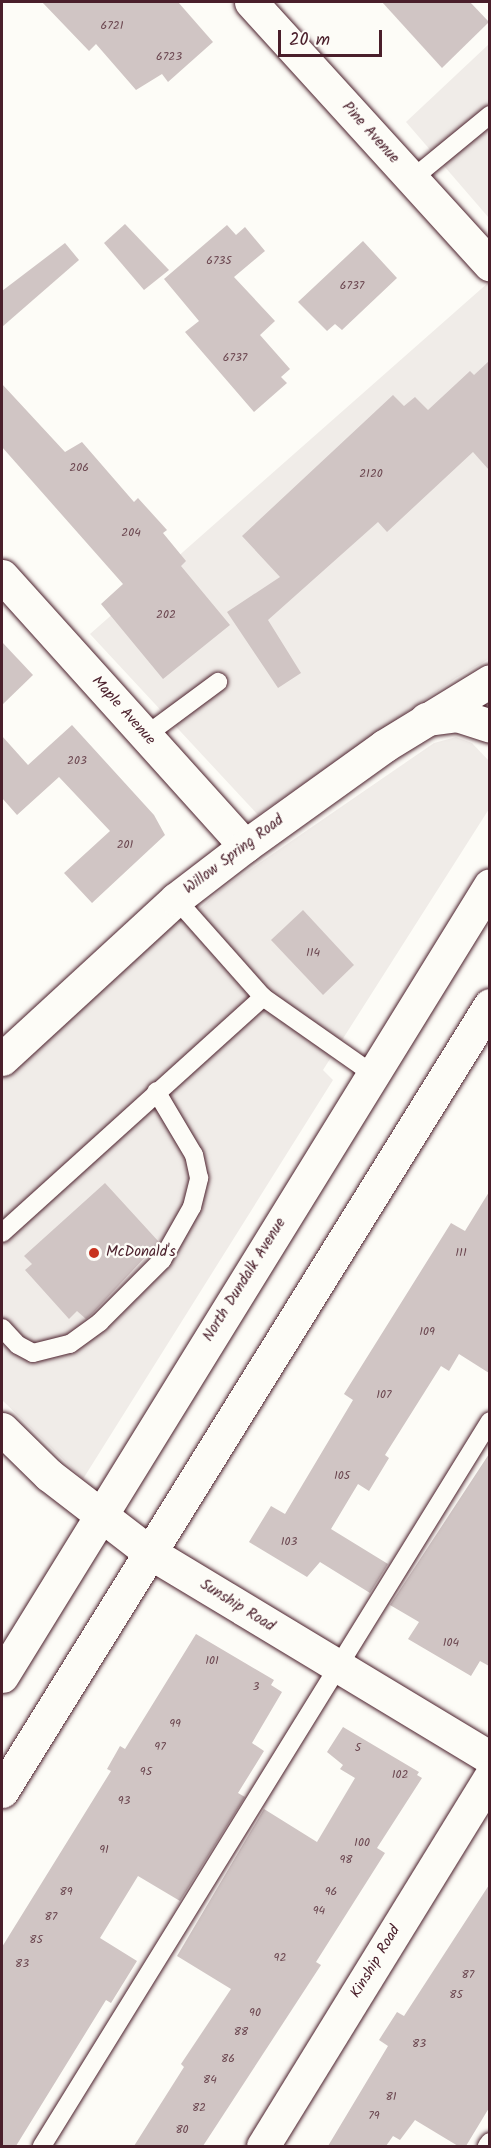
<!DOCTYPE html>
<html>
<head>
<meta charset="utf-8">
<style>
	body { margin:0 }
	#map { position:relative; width:491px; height:2148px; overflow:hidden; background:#fdfcf7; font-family:Kalam,sans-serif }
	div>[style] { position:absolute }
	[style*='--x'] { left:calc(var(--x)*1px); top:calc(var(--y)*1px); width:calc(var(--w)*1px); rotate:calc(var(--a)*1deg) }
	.built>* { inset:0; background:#f0ece8 }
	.building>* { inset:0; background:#d0c5c4 }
	.roads { filter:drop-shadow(0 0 2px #4a1f2b) drop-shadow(0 0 2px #4a1f2b) }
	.service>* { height:18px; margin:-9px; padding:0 9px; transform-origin:9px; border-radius:9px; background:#fdfcf7 }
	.minor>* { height:33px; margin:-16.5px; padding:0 16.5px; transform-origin:16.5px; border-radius:16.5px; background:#fdfcf7 }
	.primary>* { height:33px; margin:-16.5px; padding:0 16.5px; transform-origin:16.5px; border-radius:16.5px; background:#fdfcf7 }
	.dots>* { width:16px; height:16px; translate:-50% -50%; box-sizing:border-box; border:3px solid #fdfcf7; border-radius:50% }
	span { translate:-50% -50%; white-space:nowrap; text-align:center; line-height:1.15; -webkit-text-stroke:4.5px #fdfcf7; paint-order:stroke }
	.number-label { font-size:12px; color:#6c4851 }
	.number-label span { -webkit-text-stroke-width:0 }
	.street-label { font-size:15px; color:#4a1f2b }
	.poi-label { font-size:15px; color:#4a1f2b }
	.left { translate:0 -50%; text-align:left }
	.frame { position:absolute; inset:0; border:3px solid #4a1f2b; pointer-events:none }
	.scale { position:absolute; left:278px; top:30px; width:104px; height:27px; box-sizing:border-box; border:3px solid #4a1f2b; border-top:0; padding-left:8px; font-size:18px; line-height:21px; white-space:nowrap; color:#4a1f2b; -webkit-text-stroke:4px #fdfcf7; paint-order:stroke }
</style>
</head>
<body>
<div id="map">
	<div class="built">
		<i style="clip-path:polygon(489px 44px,489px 218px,406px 122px)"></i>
		<i style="clip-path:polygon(489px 282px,489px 659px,456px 678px,258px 815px,90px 634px)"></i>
		<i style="clip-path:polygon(456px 737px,472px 743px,489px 761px,489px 809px,323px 1070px,333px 1080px,83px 1479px,2px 1400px,2px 1074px,179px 914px,186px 921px,223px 888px,434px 743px)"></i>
	</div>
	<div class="building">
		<i style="clip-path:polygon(42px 2px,178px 2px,213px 42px,168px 82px,162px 74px,136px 90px,96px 44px,89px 51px)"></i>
		<i style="clip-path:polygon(382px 2px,470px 2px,489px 22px,442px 68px)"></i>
		<i style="clip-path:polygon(125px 224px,169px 270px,144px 290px,104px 243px)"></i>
		<i style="clip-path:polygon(227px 225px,236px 235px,245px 227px,265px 251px,234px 277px,275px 321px,260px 335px,290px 369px,281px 377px,287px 383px,254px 412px,185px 332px,199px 321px,164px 279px)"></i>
		<i style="clip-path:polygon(363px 241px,397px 278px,342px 330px,335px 324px,327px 331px,298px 302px)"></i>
		<i style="clip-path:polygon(65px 243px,79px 260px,2px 327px,2px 291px)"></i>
		<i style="clip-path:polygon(489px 361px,489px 470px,473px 452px,387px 532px,378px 522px,268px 620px,301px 673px,278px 688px,227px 612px,280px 577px,242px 536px,393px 395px,404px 406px,415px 397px,428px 410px,470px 371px,474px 375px)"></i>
		<i style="clip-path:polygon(2px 384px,65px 452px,82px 442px,134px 502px,138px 498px,167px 530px,163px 533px,186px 561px,181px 566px,230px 625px,163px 679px,101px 604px,123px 584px,2px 447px)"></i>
		<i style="clip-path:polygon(2px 642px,33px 675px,2px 705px)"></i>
		<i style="clip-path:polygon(72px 725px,154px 815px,165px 835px,92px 903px,64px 873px,110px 831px,59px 777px,17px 815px,2px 798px,2px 736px,28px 765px)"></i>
		<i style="clip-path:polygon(303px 910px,354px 965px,323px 995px,271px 940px)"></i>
		<i style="clip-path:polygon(105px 1183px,159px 1242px,93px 1313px,86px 1319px,77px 1311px,69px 1319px,25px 1270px,32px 1264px,24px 1256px)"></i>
		<i style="clip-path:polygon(489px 1192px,489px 1373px,459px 1354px,449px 1371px,441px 1366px,385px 1455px,389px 1458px,369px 1491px,358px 1484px,331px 1529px,388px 1564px,370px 1593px,320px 1562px,307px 1577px,249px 1542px,271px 1506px,285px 1514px,353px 1400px,344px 1394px,451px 1223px,465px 1231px)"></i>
		<i style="clip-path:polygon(489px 1454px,489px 1666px,480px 1661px,471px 1676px,408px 1639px,419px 1622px,390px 1605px)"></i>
		<i style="clip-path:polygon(196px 1634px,274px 1680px,271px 1685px,282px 1692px,252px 1743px,264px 1751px,238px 1793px,245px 1797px,180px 1901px,138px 1876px,100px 1938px,137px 1961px,111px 2003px,106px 2000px,16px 2146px,2px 2146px,2px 1947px,111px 1771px,107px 1769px,120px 1746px,125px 1749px)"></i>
		<i style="clip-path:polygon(343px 1727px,419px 1772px,417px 1775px,422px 1778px,377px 1848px,385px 1853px,316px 1962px,321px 1965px,203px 2146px,134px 2146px,184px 2067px,181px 2064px,231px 1989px,177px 1956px,264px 1809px,317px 1842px,355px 1778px,340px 1769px,343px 1765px,327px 1752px)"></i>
		<i style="clip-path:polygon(489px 1885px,489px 2108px,466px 2146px,458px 2146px,415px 2120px,400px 2140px,393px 2136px,386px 2146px,328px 2146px,388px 2046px,379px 2040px,397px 2012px,404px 2016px)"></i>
	</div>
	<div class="roads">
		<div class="service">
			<i style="--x:412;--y:179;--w:101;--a:-39.4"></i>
			<i style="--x:145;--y:736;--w:91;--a:-36.5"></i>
			<i style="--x:176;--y:899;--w:131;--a:48.4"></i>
			<i style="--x:263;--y:997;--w:134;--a:35"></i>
			<i style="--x:2;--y:1233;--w:352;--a:-42.1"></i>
			<i style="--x:2;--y:1328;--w:23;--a:47"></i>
			<i style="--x:18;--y:1345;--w:17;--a:28"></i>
			<i style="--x:33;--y:1353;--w:38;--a:-14"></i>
			<i style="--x:70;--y:1344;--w:37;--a:-36"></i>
			<i style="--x:100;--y:1322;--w:88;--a:-45"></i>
			<i style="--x:162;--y:1260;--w:61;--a:-60.5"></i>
			<i style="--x:192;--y:1207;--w:30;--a:-76"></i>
			<i style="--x:199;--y:1178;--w:24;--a:-102"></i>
			<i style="--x:194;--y:1155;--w:74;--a:-120.7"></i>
			<i style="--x:42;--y:2146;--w:852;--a:-58.29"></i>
			<i style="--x:487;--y:2146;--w:5;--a:-53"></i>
		</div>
		<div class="minor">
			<i style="--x:251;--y:2;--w:355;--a:47.7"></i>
			<i style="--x:2;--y:576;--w:363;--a:48"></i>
			<i style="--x:2;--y:1059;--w:236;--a:-42.6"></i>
			<i style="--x:176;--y:899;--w:87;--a:-37.5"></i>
			<i style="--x:245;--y:846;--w:171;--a:-35.7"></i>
			<i style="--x:384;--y:746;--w:124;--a:-31.5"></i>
			<i style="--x:2;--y:1429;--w:66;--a:44.4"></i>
			<i style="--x:49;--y:1475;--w:126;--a:37.6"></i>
			<i style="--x:149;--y:1552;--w:398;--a:31.1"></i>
			<i style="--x:263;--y:2146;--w:433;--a:-58.4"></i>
		</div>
		<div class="primary">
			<i style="--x:426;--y:719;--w:31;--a:-7"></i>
			<i style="--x:457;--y:715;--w:35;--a:18"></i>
			<i style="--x:2;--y:1676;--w:929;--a:-58.33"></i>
			<i style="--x:2;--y:1791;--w:925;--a:-58.17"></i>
		</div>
	</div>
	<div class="dots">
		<i style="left:94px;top:1253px;background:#c8321e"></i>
	</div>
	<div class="number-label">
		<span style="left:112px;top:26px">6721</span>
		<span style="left:169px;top:57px">6723</span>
		<span style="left:219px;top:261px">6735</span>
		<span style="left:352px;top:286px">6737</span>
		<span style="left:235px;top:358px">6737</span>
		<span style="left:79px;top:468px">206</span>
		<span style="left:371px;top:474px">2120</span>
		<span style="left:131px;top:533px">204</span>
		<span style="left:166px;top:615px">202</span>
		<span style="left:77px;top:761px">203</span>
		<span style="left:125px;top:845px">201</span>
		<span style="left:313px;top:953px">114</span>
		<span style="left:461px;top:1253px">111</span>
		<span style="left:427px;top:1332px">109</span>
		<span style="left:384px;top:1395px">107</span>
		<span style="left:342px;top:1476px">105</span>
		<span style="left:289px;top:1542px">103</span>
		<span style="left:451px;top:1643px">104</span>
		<span style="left:212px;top:1661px">101</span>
		<span style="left:256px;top:1687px">3</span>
		<span style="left:175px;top:1724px">99</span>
		<span style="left:160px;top:1747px">97</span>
		<span style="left:358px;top:1748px">5</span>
		<span style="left:146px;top:1772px">95</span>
		<span style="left:400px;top:1775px">102</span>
		<span style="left:124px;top:1801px">93</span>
		<span style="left:362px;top:1843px">100</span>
		<span style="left:104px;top:1850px">91</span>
		<span style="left:346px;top:1860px">98</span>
		<span style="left:66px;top:1892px">89</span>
		<span style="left:331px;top:1892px">96</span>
		<span style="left:319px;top:1911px">94</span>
		<span style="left:51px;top:1917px">87</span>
		<span style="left:36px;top:1940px">85</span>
		<span style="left:280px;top:1958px">92</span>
		<span style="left:22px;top:1964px">83</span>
		<span style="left:468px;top:1975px">87</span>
		<span style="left:456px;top:1995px">85</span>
		<span style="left:255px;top:2013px">90</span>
		<span style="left:241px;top:2032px">88</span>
		<span style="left:419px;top:2044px">83</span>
		<span style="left:228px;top:2059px">86</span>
		<span style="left:210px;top:2080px">84</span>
		<span style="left:391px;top:2097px">81</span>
		<span style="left:199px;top:2108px">82</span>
		<span style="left:374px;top:2116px">79</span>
		<span style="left:182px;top:2130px">80</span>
	</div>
	<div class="street-label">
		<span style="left:370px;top:133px;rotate:48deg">Pine Avenue</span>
		<span style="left:123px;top:711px;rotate:48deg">Maple Avenue</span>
		<span style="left:234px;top:855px;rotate:-37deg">Willow Spring Road</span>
		<span style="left:245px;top:1280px;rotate:-58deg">North Dundalk Avenue</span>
		<span style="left:237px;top:1606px;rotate:32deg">Sunship Road</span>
		<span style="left:376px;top:1962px;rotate:-59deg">Kinship Road</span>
	</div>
	<div class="poi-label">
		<span class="left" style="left:106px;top:1253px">McDonald's</span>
	</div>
	<div class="frame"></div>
	<div class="scale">20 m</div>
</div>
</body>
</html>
